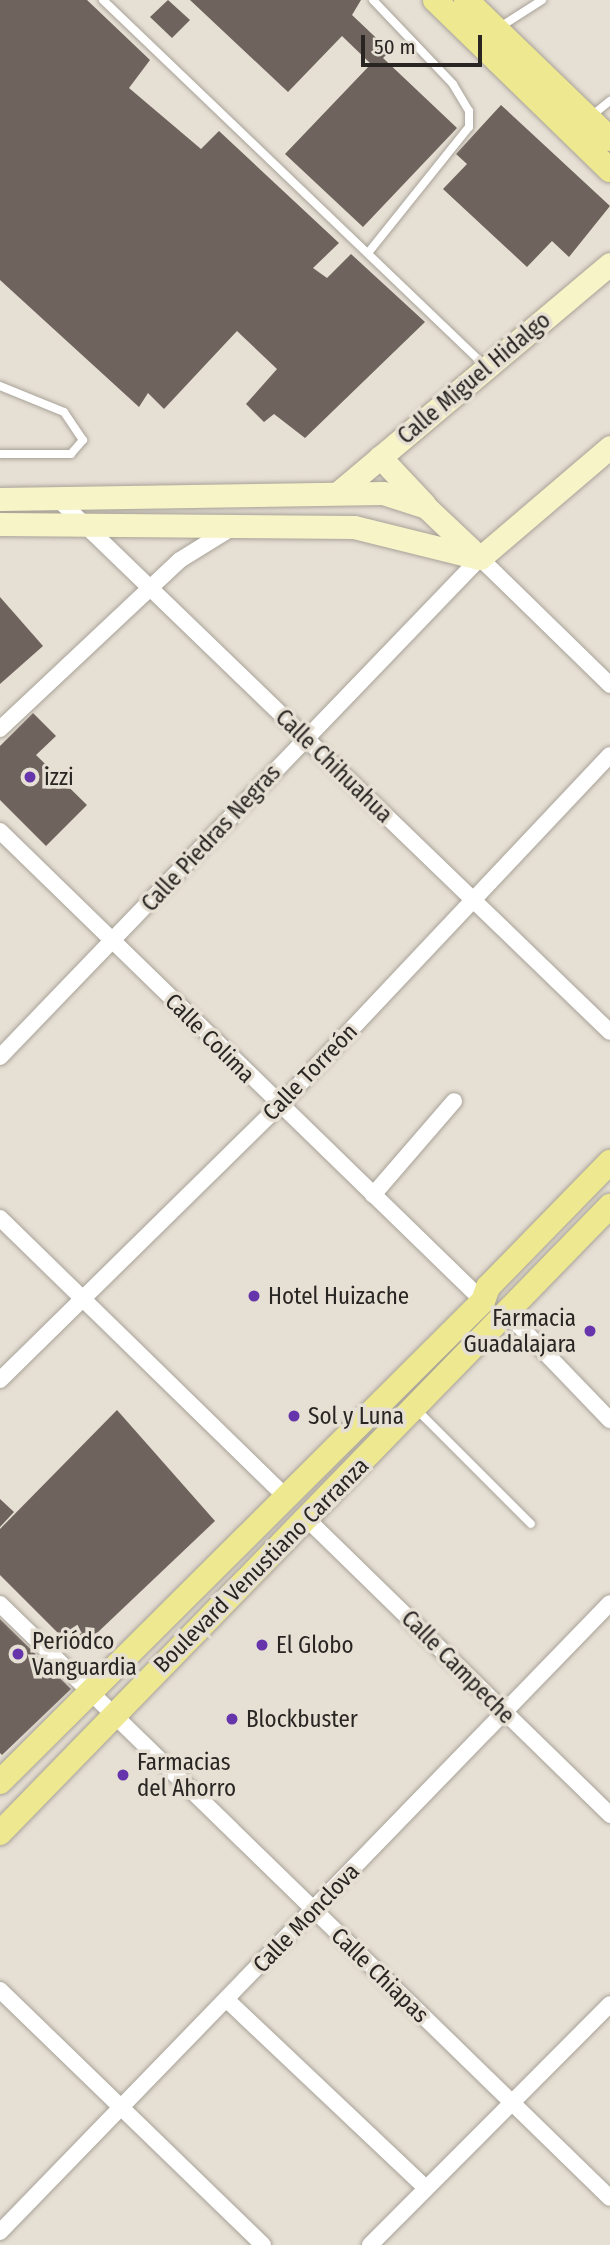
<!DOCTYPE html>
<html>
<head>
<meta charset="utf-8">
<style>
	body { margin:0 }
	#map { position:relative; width:610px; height:2245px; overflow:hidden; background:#e6dfd4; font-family:"Fira Sans Condensed",sans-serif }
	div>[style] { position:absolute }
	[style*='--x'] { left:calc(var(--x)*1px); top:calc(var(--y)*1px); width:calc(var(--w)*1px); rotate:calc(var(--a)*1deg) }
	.building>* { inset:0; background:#6e635d }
	.roads { filter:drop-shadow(0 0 2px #a8a298) drop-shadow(0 0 2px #a8a298) }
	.lane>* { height:8px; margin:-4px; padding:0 4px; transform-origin:4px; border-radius:4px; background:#fff }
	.street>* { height:16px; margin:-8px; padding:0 8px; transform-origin:8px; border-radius:8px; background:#fff }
	.secondary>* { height:23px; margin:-11.5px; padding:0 11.5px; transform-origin:11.5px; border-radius:11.5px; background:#f7f4c8 }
	.primary>* { height:24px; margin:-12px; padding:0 12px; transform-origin:12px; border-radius:12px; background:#eee991 }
	.dots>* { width:19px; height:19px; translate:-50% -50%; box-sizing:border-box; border:4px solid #e6dfd4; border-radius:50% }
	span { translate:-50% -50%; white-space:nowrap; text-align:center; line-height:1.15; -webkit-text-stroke:7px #e6dfd4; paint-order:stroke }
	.street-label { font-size:23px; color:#282522 }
	.poi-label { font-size:23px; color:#282522 }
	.left { translate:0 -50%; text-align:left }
	.right { translate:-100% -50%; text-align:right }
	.scale { position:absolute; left:361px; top:35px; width:121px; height:32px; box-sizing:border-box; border:4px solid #282522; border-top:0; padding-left:9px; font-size:21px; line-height:24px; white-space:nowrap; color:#282522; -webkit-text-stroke:5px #e6dfd4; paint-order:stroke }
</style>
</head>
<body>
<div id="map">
	<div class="building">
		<i style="clip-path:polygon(0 0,87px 0,150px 60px,129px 88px,201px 149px,219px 131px,339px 243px,313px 268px,327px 278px,351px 254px,425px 322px,305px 438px,274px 414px,264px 422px,246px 404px,277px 369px,237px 331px,164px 409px,148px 393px,139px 407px,0 280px)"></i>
		<i style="clip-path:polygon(168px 0,190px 20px,172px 38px,150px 17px)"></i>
		<i style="clip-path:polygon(190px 0,361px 0,352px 15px,390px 51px,383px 58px,457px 128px,363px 227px,285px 154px,371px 64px,342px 36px,288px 92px)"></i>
		<i style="clip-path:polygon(501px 105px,610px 206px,569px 257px,552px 241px,527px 267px,443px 189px,467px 164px,456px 154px)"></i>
		<i style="clip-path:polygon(0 597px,43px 646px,0 684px)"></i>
		<i style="clip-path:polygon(33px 713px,56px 736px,36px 755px,87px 805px,46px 846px,0 800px,0 746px)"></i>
		<i style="clip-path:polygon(117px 1410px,215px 1521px,77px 1652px,0 1575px,0 1529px)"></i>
		<i style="clip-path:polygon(0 1499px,14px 1512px,0 1527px)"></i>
		<i style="clip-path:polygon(0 1619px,71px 1689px,2px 1755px,0 1753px)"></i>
	</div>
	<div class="roads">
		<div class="lane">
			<i style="--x:103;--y:0;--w:529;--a:43.77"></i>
			<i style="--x:500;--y:27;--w:50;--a:-32.7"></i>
			<i style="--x:590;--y:117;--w:26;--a:-39"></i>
			<i style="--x:368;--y:253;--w:161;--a:-51.3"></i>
			<i style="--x:469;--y:127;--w:16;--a:-90"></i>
			<i style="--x:469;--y:111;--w:31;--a:-121"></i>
			<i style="--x:453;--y:84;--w:116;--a:-133.6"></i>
			<i style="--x:0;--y:386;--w:69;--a:22.1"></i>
			<i style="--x:64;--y:412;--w:34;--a:56"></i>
			<i style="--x:83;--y:440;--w:18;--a:131"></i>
			<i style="--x:71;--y:454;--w:71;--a:180"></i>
			<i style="--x:417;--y:1410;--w:161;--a:45"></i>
		</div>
		<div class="street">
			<i style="--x:58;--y:499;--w:767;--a:44"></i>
			<i style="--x:0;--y:729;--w:247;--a:-43.2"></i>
			<i style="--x:180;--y:560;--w:59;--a:-31.8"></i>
			<i style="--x:0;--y:831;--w:674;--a:44.22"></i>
			<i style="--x:0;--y:1057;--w:692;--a:-46.11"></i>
			<i style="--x:480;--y:558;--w:182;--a:44.3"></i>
			<i style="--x:373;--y:1195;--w:124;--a:-49.2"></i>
			<i style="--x:0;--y:1218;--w:397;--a:44.3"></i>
			<i style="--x:506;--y:1312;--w:150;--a:46.1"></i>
			<i style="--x:0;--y:1380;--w:391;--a:-44.5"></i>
			<i style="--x:279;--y:1106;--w:482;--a:-46.7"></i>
			<i style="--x:307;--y:1519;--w:424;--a:44.3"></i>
			<i style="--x:0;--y:1604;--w:851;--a:44.24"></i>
			<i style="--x:0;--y:1990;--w:366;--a:44.1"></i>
			<i style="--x:227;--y:2000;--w:274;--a:43.4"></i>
			<i style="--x:0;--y:2232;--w:876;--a:-45.88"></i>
			<i style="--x:370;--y:2245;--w:340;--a:-45.1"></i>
		</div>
		<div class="secondary">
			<i style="--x:380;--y:457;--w:64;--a:46.9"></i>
			<i style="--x:339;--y:492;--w:354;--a:-40.1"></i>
			<i style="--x:0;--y:499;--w:383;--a:-0.9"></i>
			<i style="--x:383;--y:493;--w:45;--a:18"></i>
			<i style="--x:426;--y:507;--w:74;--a:43.4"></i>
			<i style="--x:0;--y:524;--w:354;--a:0.5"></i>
			<i style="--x:354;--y:527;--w:129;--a:13.9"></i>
			<i style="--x:480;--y:558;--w:171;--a:-40.5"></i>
		</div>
		<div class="primary">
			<i style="--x:435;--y:0;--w:244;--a:44.2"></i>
			<i style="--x:466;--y:0;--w:200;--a:44"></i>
			<i style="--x:0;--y:1782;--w:682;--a:-44.88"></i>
			<i style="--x:483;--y:1301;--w:15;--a:-70"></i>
			<i style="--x:488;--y:1287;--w:175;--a:-45.7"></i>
			<i style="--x:0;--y:1833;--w:875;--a:-45.79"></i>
		</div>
	</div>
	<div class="dots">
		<i style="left:30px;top:777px;background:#6635ac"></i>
		<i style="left:254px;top:1296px;background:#6635ac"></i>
		<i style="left:590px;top:1331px;background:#6635ac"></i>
		<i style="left:294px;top:1416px;background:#6635ac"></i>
		<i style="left:262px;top:1645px;background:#6635ac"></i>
		<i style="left:18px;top:1654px;background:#6635ac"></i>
		<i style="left:232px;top:1719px;background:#6635ac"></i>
		<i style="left:123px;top:1775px;background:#6635ac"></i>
	</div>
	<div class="street-label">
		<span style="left:474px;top:378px;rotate:-40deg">Calle Miguel Hidalgo</span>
		<span style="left:334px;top:766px;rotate:44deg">Calle Chihuahua</span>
		<span style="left:211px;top:838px;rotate:-47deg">Calle Piedras Negras</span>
		<span style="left:210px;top:1038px;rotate:45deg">Calle Colima</span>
		<span style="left:310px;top:1072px;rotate:-46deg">Calle Torreón</span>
		<span style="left:261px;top:1565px;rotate:-45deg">Boulevard Venustiano Carranza</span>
		<span style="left:458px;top:1667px;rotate:45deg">Calle Campeche</span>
		<span style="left:306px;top:1918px;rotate:-46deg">Calle Monclova</span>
		<span style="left:380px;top:1975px;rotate:44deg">Calle Chiapas</span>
	</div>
	<div class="poi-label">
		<span class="left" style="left:44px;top:777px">izzi</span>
		<span class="left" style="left:268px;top:1296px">Hotel Huizache</span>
		<span class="right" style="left:576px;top:1331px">Farmacia<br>Guadalajara</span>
		<span class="left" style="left:308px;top:1416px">Sol y Luna</span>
		<span class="left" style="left:32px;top:1654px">Periódco<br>Vanguardia</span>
		<span class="left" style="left:276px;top:1645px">El Globo</span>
		<span class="left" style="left:246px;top:1719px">Blockbuster</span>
		<span class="left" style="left:137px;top:1775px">Farmacias<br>del Ahorro</span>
	</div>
	<div class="scale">50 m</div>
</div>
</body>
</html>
